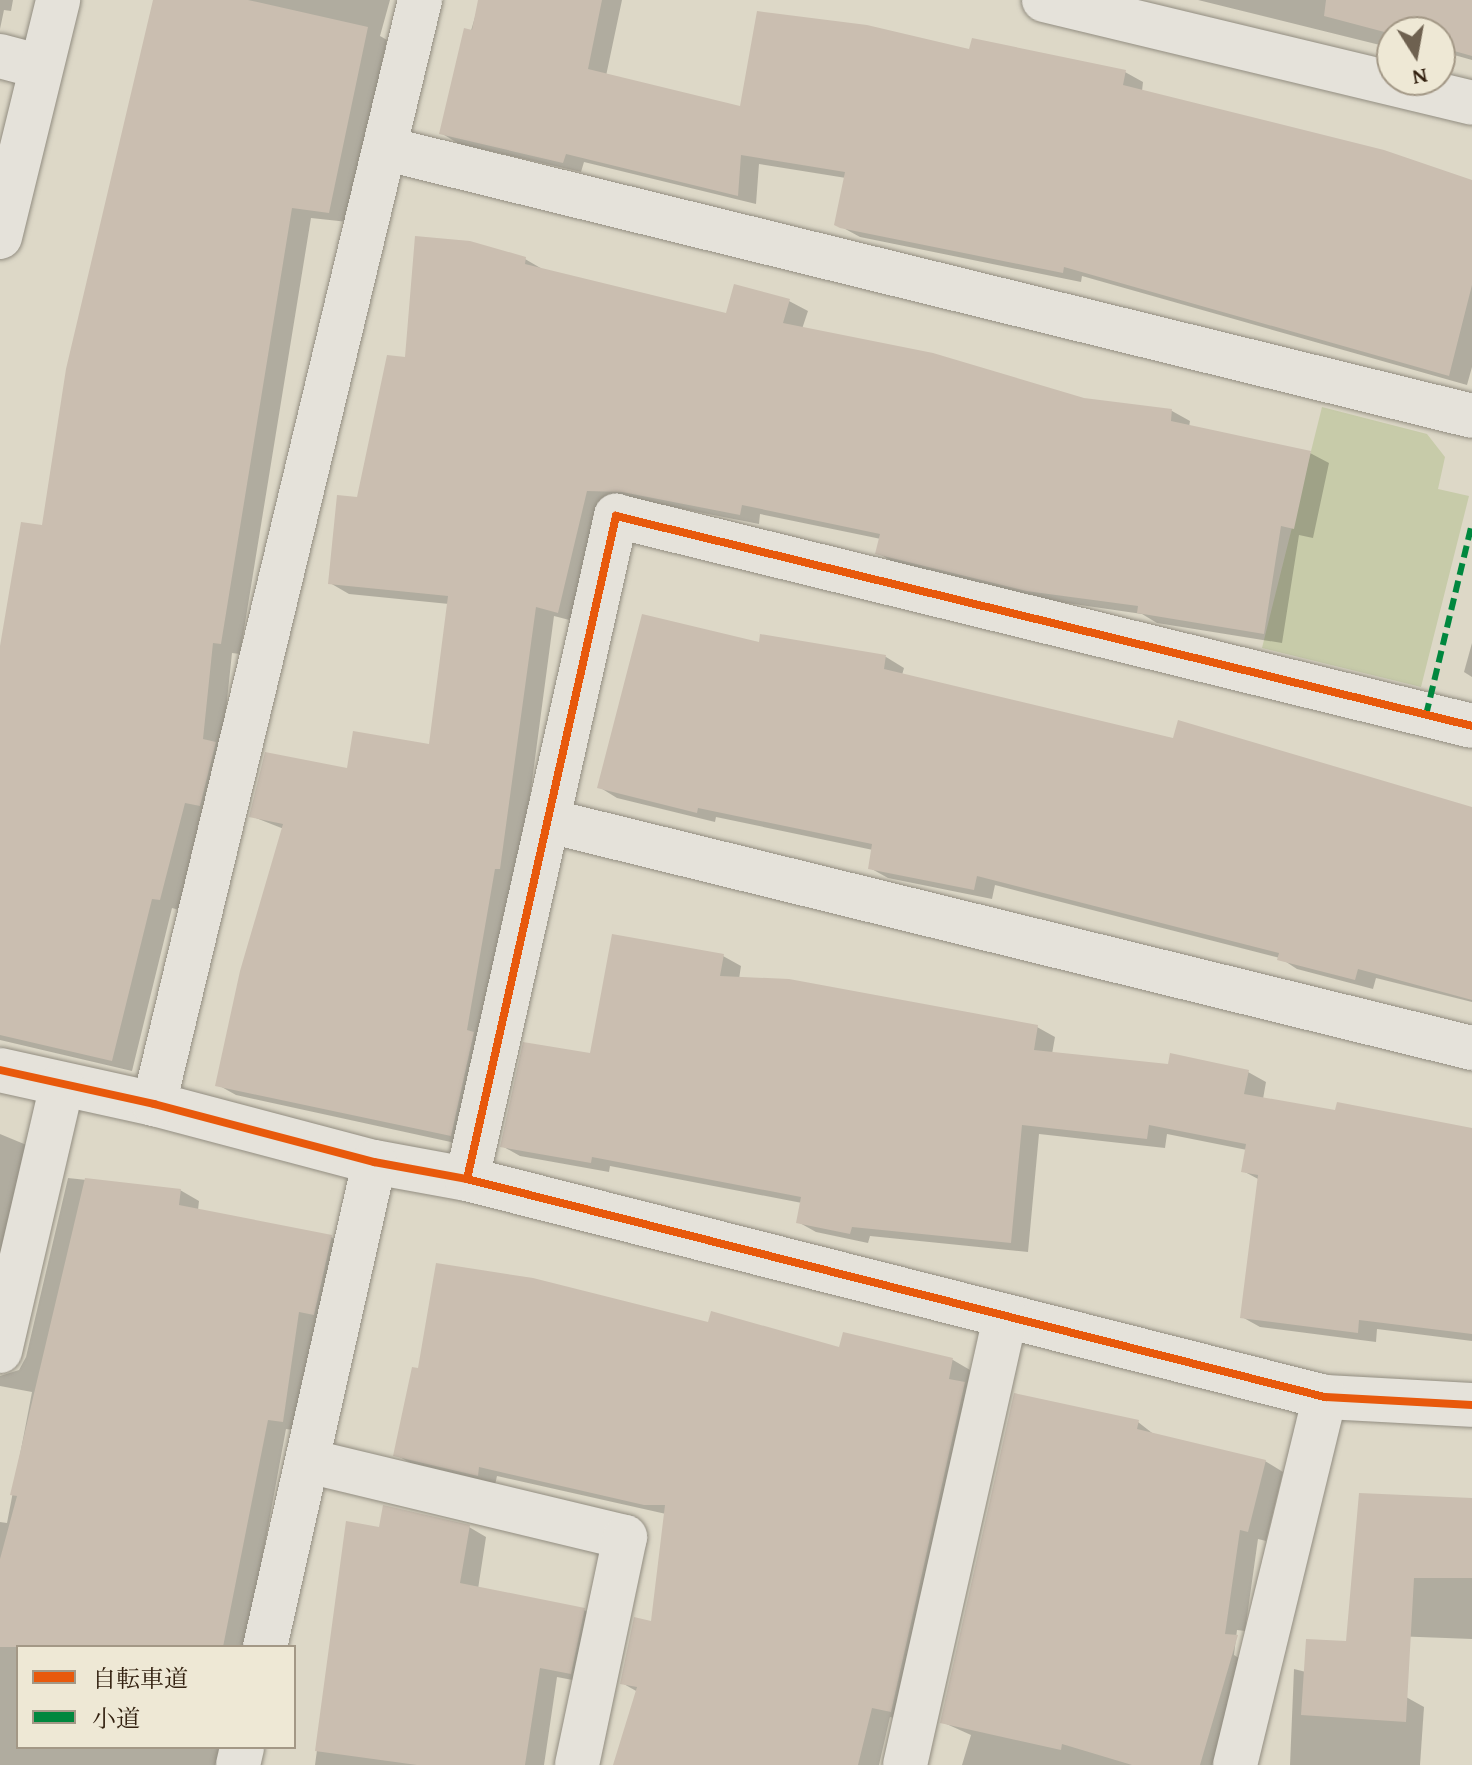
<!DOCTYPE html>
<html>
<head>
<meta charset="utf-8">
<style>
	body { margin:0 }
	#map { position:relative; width:1472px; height:1765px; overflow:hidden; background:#ddd8c7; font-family:"Gentium Book Plus","Noto Serif JP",serif }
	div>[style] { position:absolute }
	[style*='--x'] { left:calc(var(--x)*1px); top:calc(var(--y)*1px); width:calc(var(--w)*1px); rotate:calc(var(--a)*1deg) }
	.green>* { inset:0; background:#c7cba9 }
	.shadow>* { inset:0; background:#0003 }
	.building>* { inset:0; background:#cabeb0 }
	.roads { filter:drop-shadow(0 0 2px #928d81) drop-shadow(0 0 2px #928d81) }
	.street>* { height:44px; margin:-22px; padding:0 22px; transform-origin:22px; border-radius:22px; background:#e5e2da }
	.secondary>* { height:44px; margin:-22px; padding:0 22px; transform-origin:22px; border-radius:22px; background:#e5e2da }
	.quiet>* { height:6px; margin-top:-3px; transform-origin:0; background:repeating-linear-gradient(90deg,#00873e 0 12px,transparent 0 18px) }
	.cycleway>* { height:8px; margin:-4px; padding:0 4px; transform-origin:4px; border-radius:4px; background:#e8590c }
	span { translate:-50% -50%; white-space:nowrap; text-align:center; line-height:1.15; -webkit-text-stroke:6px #eee8d5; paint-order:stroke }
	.legend { position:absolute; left:16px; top:1645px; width:280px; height:104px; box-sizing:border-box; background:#eee8d5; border:2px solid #a39886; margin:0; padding:10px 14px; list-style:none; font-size:24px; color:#332110 }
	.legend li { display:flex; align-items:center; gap:16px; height:40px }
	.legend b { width:40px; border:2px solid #a39886 }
	.north { position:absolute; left:1376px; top:16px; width:80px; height:80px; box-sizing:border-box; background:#eee8d5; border:2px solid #a39886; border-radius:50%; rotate:169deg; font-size:22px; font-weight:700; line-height:32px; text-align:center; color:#332110 }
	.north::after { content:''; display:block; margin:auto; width:28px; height:36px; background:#6e6150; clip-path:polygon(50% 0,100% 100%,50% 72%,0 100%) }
</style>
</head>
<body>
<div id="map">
	<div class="green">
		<i style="clip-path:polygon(1322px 407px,1427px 434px,1445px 457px,1438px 489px,1469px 496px,1421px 687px,1262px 648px)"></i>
	</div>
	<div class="shadow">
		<i style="clip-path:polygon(0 0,13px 0,11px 11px,4px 10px,0 29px)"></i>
		<i style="clip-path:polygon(155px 0,390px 0,380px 36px,387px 40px,348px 222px,311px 218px,240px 654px,232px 653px,222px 748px,179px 910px,172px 908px,132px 1071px,0 1040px,0 658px,44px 528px)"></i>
		<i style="clip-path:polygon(480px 0,622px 0,606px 76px,742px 109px,971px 51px,1125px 72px,1143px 82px,1142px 91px,1472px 182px,1472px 367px,1467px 385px,1082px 276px,1081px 282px,860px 237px,836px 224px,846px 178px,759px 164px,756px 204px,584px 162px,581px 172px,459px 144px,441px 133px)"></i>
		<i style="clip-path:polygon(1198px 0,1472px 0,1472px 60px,1440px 51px,1440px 32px,1392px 32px,1392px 48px)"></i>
		<i style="clip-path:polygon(525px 259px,544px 270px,727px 316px,789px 301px,808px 311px,802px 329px,1083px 400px,1172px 411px,1190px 421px,1189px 427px,1310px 453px,1329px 463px,1313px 538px,1299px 535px,1282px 643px,1157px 623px,1142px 614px,1046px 600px,896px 564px,878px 553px,881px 539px,760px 514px,759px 524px,642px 501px,577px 622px,554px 616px,519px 879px,469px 1146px,236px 1095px,218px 1085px,284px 829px,251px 816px,349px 771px,431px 747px,449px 604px,349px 594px,330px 583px,406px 359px)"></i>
		<i style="clip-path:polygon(1472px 643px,1472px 677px,1464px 672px)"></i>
		<i style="clip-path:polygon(760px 645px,886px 657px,904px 668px,902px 675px,1472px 809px,1472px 1002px,1376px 978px,1373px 989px,1297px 969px,1280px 958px,995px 885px,992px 899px,888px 878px,870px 868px,873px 850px,716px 817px,715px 822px,617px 798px,599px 787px)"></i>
		<i style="clip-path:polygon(723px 956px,741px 966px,739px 979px,1037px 1027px,1055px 1037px,1052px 1054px,1248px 1072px,1266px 1082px,1263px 1099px,1337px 1112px,1338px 1105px,1472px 1130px,1472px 1341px,1377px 1329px,1376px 1342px,1260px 1327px,1242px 1317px,1260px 1180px,1243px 1171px,1247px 1150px,1167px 1134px,1165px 1148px,1039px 1134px,1028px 1252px,870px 1236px,868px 1243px,816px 1232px,798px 1222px,802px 1203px,610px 1166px,609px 1172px,520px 1156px,502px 1146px,591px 1055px)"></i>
		<i style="clip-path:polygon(0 1134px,41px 1151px,0 1328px)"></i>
		<i style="clip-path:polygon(68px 1178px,180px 1190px,199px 1201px,198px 1210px,331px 1237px,349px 1248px,301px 1431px,286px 1429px,246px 1647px,18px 1647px,18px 1747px,228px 1747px,225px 1765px,0 1765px,0 1522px,7px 1523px,32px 1392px,0 1386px,0 1376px,19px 1370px,26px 1357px)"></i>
		<i style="clip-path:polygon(709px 1325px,841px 1349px,953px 1360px,970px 1370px,909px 1721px,890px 1717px,879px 1765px,615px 1765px,638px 1692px,622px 1683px,653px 1623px,666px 1514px,497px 1476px,495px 1485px,414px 1465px,396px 1455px)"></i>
		<i style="clip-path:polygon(1138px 1422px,1156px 1436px,1265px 1461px,1283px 1472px,1266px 1541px,1258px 1539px,1245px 1631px,1237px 1630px,1234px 1655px,1250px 1665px,1221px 1765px,962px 1765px,971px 1735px,942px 1722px)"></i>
		<i style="clip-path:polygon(1472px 1499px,1472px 1639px,1366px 1635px)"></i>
		<i style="clip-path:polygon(347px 1524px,381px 1529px,469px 1527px,486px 1537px,478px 1589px,584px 1610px,601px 1620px,588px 1683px,557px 1677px,544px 1765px,315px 1765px)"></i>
		<i style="clip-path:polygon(1294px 1669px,1406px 1697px,1424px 1707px,1420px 1765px,1290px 1765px)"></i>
	</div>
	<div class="building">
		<i style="clip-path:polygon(153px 0,248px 0,368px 27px,329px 213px,292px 208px,221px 644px,213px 643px,203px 739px,216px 742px,200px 806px,185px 803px,160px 900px,152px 899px,112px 1061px,0 1035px,0 646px,21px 522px,42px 525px,66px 369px)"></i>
		<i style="clip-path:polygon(478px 0,602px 0,588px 69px,740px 106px,757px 11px,867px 25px,969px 49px,972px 38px,1126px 70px,1123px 85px,1384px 150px,1472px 180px,1472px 285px,1449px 376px,1064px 267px,1063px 273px,840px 228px,834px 225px,845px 172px,741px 155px,738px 196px,566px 154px,563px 163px,439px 134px,464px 28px,472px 30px)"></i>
		<i style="clip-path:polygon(1326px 0,1472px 0,1472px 56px,1440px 47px,1440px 32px,1392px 34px,1324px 16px)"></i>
		<i style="clip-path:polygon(415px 236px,470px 241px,526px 257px,525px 264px,726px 313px,734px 284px,790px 299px,783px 323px,933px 353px,1084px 398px,1172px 409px,1171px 421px,1311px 451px,1294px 529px,1281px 526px,1264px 634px,1137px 613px,1138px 606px,1026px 591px,875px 554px,880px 534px,742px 505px,740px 515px,622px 492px,587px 491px,558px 613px,536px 607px,500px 869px,495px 869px,467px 1030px,474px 1032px,451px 1136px,215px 1086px,240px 971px,283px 824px,249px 817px,265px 752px,347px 768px,353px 731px,429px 744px,448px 596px,328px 584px,337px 495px,357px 497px,387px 355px,405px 357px)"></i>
		<i style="clip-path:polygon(642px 614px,759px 642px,760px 634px,886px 655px,884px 669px,1173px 738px,1178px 720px,1472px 807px,1472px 1000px,1358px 969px,1355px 980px,1277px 960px,1279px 953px,977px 876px,974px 890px,868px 869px,872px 844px,698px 808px,697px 813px,597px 788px)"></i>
		<i style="clip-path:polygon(612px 934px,724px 954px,720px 976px,789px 979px,1038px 1025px,1034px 1050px,1168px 1064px,1170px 1053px,1249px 1070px,1244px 1094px,1335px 1110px,1337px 1102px,1472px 1128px,1472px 1334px,1359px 1320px,1358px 1333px,1240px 1318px,1258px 1175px,1241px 1172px,1246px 1144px,1149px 1125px,1147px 1139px,1022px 1125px,1011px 1243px,852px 1227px,850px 1234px,796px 1223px,801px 1197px,592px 1157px,591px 1163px,500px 1147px,523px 1042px,590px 1053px)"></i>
		<i style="clip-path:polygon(85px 1178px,181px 1189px,179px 1205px,332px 1235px,314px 1315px,299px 1312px,283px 1422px,268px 1420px,223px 1647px,0 1647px,0 1559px,17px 1496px,10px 1495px)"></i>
		<i style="clip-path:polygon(436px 1263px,533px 1278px,708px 1322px,711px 1311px,839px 1347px,843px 1332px,953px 1358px,949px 1379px,965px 1382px,891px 1712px,872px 1708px,858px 1765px,613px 1765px,637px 1687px,620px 1684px,634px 1617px,651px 1621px,665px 1505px,644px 1505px,479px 1467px,478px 1476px,393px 1456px,412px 1367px,418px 1368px)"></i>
		<i style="clip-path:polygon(1014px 1393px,1139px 1420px,1137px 1429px,1266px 1460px,1248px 1532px,1240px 1530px,1225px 1634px,1238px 1635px,1200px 1765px,1132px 1765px,1062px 1744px,1061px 1750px,940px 1723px)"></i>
		<i style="clip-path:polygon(1359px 1493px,1472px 1498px,1472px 1578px,1414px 1578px,1406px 1722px,1301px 1715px,1306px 1639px,1346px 1641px)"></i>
		<i style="clip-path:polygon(383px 1505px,470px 1525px,460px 1583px,585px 1608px,571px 1674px,540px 1668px,525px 1765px,417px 1765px,315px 1751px,346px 1521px,379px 1527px)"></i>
	</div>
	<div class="roads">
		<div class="street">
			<i style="--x:1044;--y:0;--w:440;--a:13.5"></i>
			<i style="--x:0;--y:56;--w:42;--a:15"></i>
			<i style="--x:387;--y:149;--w:1117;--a:13.82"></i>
			<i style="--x:549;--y:821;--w:951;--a:13.82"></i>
			<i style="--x:0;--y:1070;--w:158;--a:12.4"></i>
			<i style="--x:154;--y:1104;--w:228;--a:14.8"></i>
			<i style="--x:374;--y:1162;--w:95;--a:10.4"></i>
			<i style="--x:467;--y:1179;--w:885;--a:14.26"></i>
			<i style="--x:1325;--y:1397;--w:147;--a:3.1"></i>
			<i style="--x:154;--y:1104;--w:1136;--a:-76.45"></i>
			<i style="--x:467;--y:1179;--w:680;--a:-77.33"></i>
			<i style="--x:616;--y:516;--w:881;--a:13.78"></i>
			<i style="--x:0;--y:1351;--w:273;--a:-76.9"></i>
			<i style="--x:308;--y:1461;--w:326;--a:13.5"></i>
			<i style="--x:625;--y:1537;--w:233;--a:101.9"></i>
			<i style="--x:265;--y:1647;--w:497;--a:-77.3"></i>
			<i style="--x:238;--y:1765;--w:18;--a:-77"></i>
			<i style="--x:905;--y:1765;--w:459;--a:-77.4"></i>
			<i style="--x:1235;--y:1765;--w:379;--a:-76.3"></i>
		</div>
		<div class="secondary">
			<i style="--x:0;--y:237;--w:244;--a:-76.2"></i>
		</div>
	</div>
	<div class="quiet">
		<i style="--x:1426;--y:715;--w:197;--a:-76.5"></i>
	</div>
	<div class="cycleway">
		<i style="--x:0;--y:1070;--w:158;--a:12.4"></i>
		<i style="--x:154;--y:1104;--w:228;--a:14.8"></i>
		<i style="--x:374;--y:1162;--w:95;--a:10.4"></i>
		<i style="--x:467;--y:1179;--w:885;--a:14.26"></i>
		<i style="--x:1325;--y:1397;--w:147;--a:3.1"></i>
		<i style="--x:467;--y:1179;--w:680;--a:-77.33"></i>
		<i style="--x:616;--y:516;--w:881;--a:13.78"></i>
	</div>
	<ul class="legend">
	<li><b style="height:10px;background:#e8590c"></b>自転車道</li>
	<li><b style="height:10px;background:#00873e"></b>小道</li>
	</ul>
	<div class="north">N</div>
</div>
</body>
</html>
